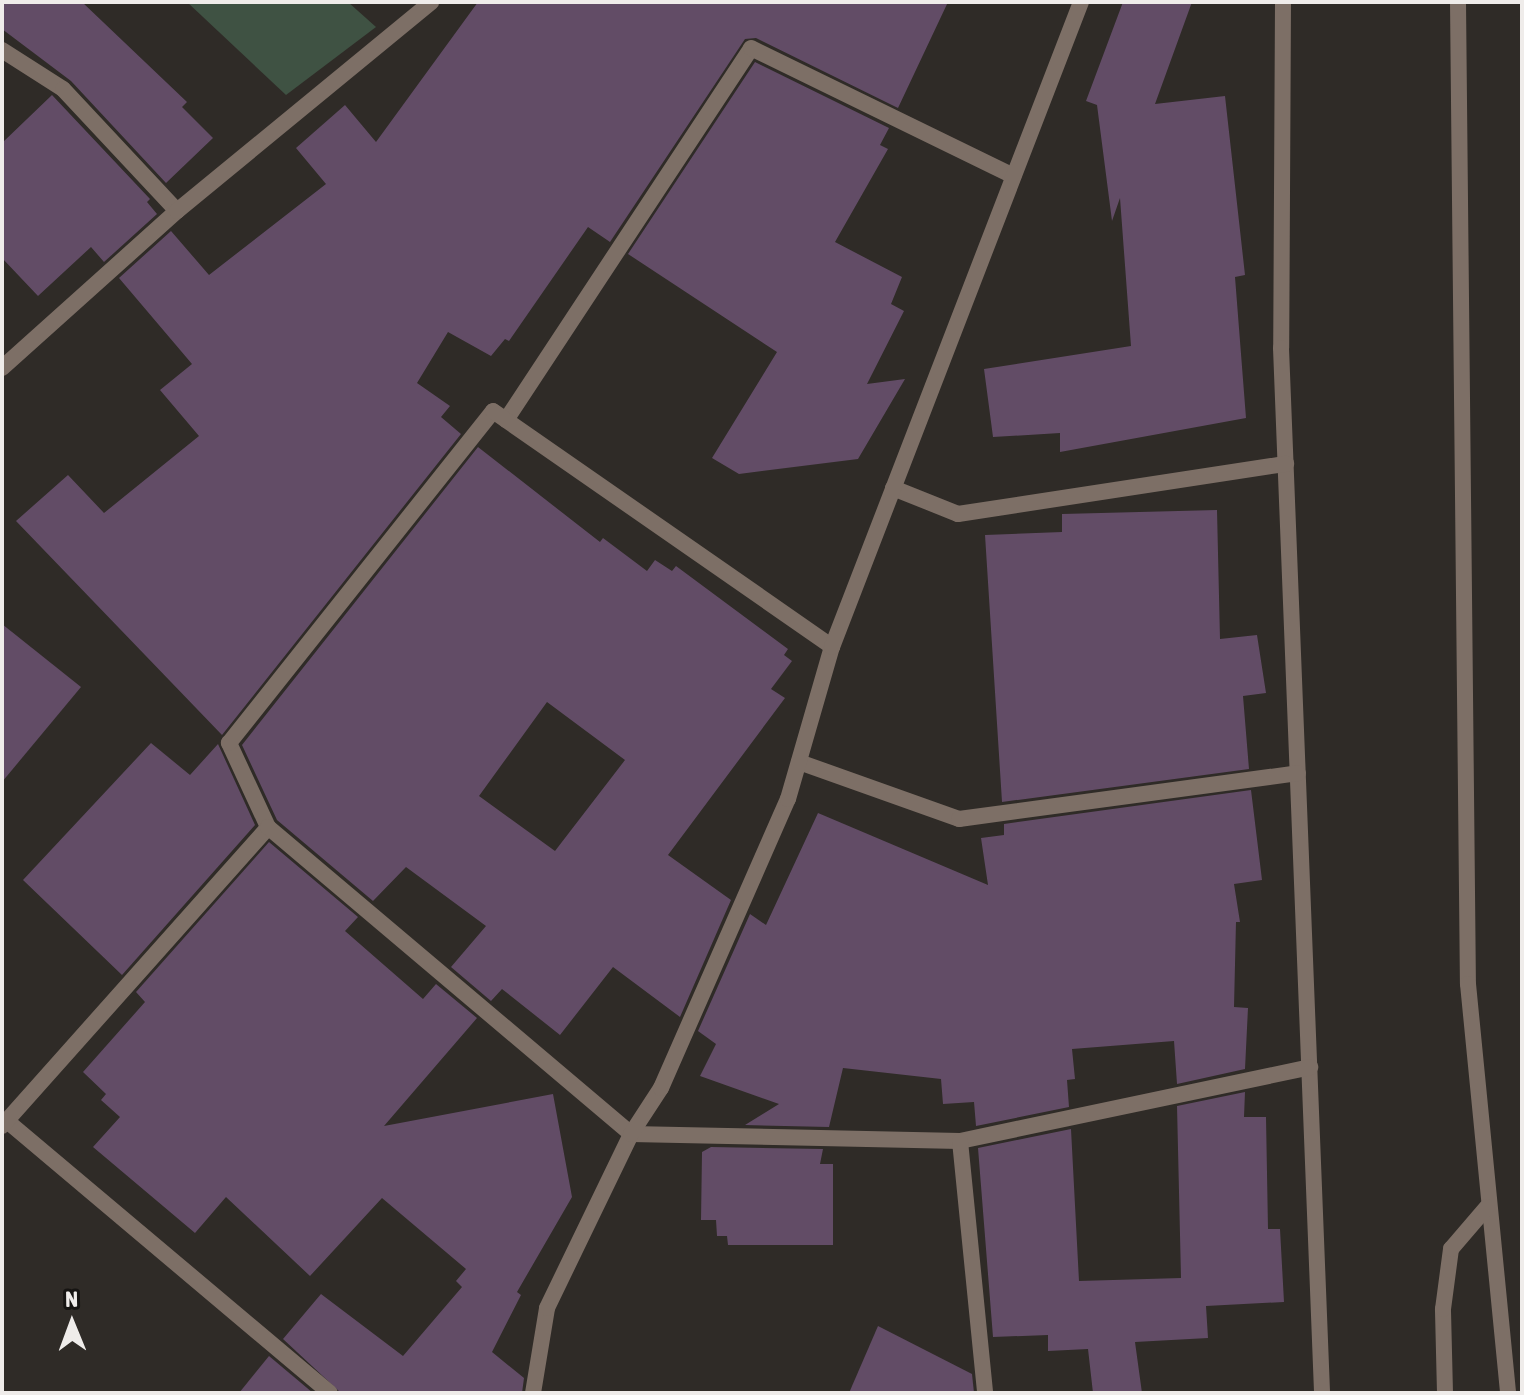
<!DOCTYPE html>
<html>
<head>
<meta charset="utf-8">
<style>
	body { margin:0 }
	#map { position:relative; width:1524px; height:1395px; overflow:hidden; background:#2f2b27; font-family:"Asap Condensed",sans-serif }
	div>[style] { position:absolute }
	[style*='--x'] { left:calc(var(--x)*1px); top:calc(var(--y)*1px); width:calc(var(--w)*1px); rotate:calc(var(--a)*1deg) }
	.green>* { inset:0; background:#3f5243 }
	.building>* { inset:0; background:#624c66 }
	.street>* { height:16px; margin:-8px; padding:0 8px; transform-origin:8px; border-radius:8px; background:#7d6f66 }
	span { translate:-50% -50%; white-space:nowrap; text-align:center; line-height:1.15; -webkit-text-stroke:6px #161412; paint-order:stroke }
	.frame { position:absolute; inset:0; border:4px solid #efecea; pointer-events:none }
	.north { position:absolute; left:32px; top:1283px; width:80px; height:80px; -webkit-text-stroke:6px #161412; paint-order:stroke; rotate:359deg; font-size:22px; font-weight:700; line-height:32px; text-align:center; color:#efecea }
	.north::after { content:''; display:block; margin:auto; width:28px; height:36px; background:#efecea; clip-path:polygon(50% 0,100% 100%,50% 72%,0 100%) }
</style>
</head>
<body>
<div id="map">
	<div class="green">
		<i style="clip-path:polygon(187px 2px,348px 2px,376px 27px,286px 95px)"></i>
	</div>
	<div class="building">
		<i style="clip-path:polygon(2px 2px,82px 2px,187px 102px,182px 107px,213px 138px,166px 183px,71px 81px,2px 29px)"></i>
		<i style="clip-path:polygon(478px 2px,948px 2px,898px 108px,756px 38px,745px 39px,610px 242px,588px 227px,509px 341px,505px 339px,491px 356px,448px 332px,417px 383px,450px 406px,441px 417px,461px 434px,222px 735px,16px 521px,68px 475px,104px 513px,199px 436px,160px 390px,192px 364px,119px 278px,171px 231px,209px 275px,326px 184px,296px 148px,345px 105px,376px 142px)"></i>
		<i style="clip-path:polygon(1123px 2px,1192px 2px,1155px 104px,1225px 96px,1245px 275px,1235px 277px,1246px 418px,1060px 452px,1060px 433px,993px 437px,984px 369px,1131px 346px,1120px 198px,1112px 221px,1097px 105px,1086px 101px)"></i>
		<i style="clip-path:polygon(755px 62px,889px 128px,880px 145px,888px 149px,835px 242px,902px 277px,891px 304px,904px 311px,867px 384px,905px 379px,858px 459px,739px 474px,712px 458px,777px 352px,628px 254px)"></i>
		<i style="clip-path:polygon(52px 95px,150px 199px,147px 202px,157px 214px,104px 262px,91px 247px,38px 296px,2px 258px,2px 143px)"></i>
		<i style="clip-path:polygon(evenodd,478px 447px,600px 542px,603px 538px,647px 571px,655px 560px,672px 571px,676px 566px,788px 649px,784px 655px,792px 661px,771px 689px,785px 698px,668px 855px,731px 900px,680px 1017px,613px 967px,560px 1035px,502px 989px,491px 1001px,451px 967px,486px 926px,406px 867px,373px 901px,277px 820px,242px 745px,478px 447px,547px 702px,625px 760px,555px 851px,479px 796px,547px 702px)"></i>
		<i style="clip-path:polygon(1217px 510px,1220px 639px,1257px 635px,1266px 693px,1243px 696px,1249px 769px,1002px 802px,985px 535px,1062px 532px,1062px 514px)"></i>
		<i style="clip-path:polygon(2px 624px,81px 687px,2px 782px)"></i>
		<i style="clip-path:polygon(151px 743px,190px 775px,218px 744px,255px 825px,122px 975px,23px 880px)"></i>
		<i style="clip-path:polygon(1251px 790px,1262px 880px,1234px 884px,1240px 922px,1236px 922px,1234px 1007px,1248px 1008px,1245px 1069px,1177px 1084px,1174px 1041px,1072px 1049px,1075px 1079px,1067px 1080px,1069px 1107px,976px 1126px,974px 1102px,943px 1104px,941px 1079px,843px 1068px,829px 1127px,745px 1125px,779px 1104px,700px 1076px,716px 1044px,698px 1031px,750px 914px,766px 925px,818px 813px,988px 885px,981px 838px,1004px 835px,1004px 824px)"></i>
		<i style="clip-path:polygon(269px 842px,358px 917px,345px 931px,423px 999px,436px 984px,477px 1018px,384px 1126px,553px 1094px,572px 1197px,517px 1292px,521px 1295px,492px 1352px,524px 1378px,522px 1393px,341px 1393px,283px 1339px,321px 1294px,403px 1356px,462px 1287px,456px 1281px,466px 1269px,382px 1198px,310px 1276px,226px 1197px,195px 1233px,93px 1147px,120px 1117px,101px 1100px,106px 1094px,83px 1072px,145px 1002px,136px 992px)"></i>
		<i style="clip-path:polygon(1245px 1092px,1244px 1117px,1266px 1117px,1268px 1229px,1280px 1229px,1284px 1302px,1206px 1306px,1208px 1338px,1135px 1342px,1142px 1393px,1093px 1393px,1088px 1349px,1048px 1351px,1048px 1335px,993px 1337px,978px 1148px,1071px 1129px,1079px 1281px,1181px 1278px,1177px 1106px)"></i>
		<i style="clip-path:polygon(711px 1147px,823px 1149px,820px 1164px,833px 1164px,833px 1245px,728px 1245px,727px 1236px,717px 1236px,716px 1220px,701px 1220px,702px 1152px)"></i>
		<i style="clip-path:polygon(878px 1326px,972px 1374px,974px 1393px,849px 1393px)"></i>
		<i style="clip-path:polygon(269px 1356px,313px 1393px,239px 1393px)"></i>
	</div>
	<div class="street">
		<i style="--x:1283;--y:2;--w:346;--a:90.3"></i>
		<i style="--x:1281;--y:348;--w:1046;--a:87.75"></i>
		<i style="--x:1458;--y:2;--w:982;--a:89.42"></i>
		<i style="--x:1468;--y:984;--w:411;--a:84.4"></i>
		<i style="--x:2;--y:50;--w:72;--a:32.6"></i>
		<i style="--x:63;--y:89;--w:167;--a:46.9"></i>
		<i style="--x:2;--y:368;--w:235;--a:-41.9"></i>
		<i style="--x:177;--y:211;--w:329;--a:-39.4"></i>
		<i style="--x:506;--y:420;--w:445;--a:-56.6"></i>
		<i style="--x:751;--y:48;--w:292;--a:26"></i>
		<i style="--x:893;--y:488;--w:70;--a:21.8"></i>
		<i style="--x:958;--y:514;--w:332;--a:-8.7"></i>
		<i style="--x:799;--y:762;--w:170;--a:19.6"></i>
		<i style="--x:959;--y:819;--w:342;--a:-7.7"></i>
		<i style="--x:268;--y:827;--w:93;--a:-114.9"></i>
		<i style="--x:229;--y:743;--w:424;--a:-51.5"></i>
		<i style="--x:493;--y:411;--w:413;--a:34.8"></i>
		<i style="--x:7;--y:1121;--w:422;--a:40.1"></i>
		<i style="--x:2;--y:1126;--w:400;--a:-48.3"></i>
		<i style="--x:268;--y:827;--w:475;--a:40.2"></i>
		<i style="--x:631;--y:1134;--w:329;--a:1.2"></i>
		<i style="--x:960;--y:1141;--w:358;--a:-11.9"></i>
		<i style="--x:960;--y:1141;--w:253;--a:84.3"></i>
		<i style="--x:533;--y:1393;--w:86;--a:-80.6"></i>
		<i style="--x:547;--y:1308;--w:193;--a:-64.2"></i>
		<i style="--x:631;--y:1134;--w:55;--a:-56.9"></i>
		<i style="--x:661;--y:1088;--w:316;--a:-66.3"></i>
		<i style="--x:788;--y:799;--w:158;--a:-73.9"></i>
		<i style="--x:832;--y:647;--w:691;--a:-68.89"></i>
		<i style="--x:1445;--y:1393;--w:84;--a:-91.4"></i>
		<i style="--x:1443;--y:1309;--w:61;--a:-82.4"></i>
		<i style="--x:1451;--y:1249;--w:55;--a:-49.4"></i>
	</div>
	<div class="frame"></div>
	<div class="north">N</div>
</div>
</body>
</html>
